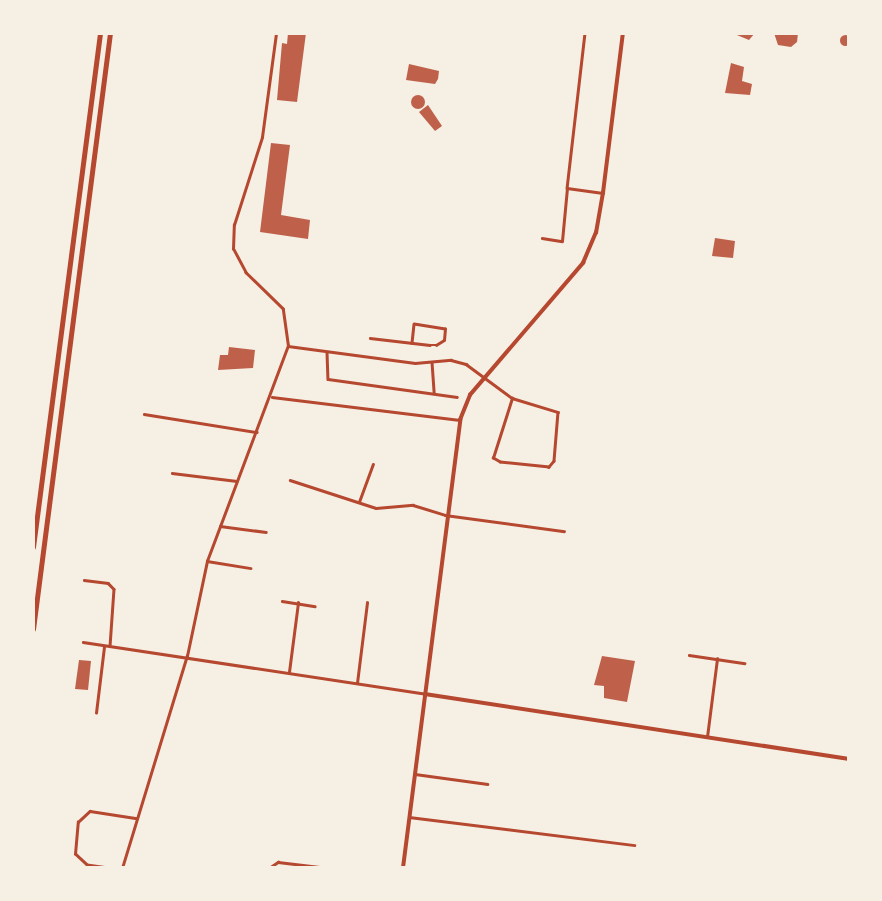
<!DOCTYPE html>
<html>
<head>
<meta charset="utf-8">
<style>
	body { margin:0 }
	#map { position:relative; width:882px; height:901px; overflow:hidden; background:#f6efe4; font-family:Karla,sans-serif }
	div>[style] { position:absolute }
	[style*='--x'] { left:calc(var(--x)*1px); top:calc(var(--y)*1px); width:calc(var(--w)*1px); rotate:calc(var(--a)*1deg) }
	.building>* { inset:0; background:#bf614a }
	.round { border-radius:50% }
	.minor>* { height:2.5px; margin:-1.25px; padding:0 1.25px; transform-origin:1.25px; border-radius:1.25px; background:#b5482f }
	.tertiary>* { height:3.5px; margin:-1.75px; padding:0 1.75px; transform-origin:1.75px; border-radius:1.75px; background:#b5482f }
	.motorway>* { height:5px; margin:-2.5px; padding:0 2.5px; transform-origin:2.5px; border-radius:2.5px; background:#b5482f }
	span { translate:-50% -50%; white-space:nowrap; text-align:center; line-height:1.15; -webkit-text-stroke:6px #f6efe4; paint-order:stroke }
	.frame { position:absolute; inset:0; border:35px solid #f6efe4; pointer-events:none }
</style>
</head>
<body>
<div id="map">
	<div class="building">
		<i style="clip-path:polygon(288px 33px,306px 33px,297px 102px,277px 100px,282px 43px,287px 44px)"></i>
		<i style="clip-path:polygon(732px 33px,755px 33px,749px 40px)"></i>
		<i style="clip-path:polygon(774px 33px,798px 33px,797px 42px,791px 47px,778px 45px)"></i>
		<i class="round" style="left:839.5px;top:34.5px;width:11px;height:11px"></i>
		<i style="clip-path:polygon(731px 63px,744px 67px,742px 81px,752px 84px,750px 95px,725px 93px)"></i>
		<i style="clip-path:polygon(409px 64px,439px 71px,438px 79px,435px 84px,406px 80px)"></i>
		<i class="round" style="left:411px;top:95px;width:14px;height:14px"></i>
		<i style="clip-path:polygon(428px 105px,442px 126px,435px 131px,419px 112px)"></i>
		<i style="clip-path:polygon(271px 143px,290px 145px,281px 215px,310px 220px,308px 239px,260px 232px)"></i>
		<i style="clip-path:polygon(715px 238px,735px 241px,733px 258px,712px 256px)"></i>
		<i style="clip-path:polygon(229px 347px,255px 350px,253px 368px,218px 370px,220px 355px,228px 355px)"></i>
		<i style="clip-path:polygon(602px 656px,635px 661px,627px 702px,604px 698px,604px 686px,594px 685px)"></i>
		<i style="clip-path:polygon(79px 660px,91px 661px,88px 690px,75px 689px)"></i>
	</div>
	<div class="minor">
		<i style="--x:585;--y:33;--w:156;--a:96.6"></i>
		<i style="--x:567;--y:188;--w:36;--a:8"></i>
		<i style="--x:542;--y:238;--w:20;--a:9"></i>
		<i style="--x:562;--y:241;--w:53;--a:-84.6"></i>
		<i style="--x:370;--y:338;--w:60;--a:6.7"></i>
		<i style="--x:430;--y:345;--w:6;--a:0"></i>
		<i style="--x:436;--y:345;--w:9;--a:-32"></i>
		<i style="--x:444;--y:340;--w:11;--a:-85"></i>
		<i style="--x:445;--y:329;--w:31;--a:-171"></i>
		<i style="--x:414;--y:324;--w:19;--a:96"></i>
		<i style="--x:288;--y:346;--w:128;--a:7.6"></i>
		<i style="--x:415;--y:363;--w:36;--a:-5"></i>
		<i style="--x:451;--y:360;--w:16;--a:15"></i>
		<i style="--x:466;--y:364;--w:57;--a:36.5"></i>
		<i style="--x:512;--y:398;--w:48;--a:16.9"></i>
		<i style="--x:558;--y:412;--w:49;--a:94.7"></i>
		<i style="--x:554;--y:461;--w:8;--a:130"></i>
		<i style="--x:549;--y:467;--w:49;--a:-174.2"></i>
		<i style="--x:500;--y:462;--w:8;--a:-150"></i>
		<i style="--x:493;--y:458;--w:63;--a:-72.4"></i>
		<i style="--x:327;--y:352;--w:27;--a:88"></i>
		<i style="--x:328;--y:379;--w:130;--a:7.9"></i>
		<i style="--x:432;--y:362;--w:31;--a:86"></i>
		<i style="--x:272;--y:397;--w:189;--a:7"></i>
		<i style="--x:144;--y:414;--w:114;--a:9.1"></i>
		<i style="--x:172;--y:473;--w:65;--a:7"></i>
		<i style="--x:290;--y:480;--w:90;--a:18"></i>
		<i style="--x:376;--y:508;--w:37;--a:-5"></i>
		<i style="--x:413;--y:505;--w:34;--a:17"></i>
		<i style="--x:445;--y:515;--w:120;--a:7.7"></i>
		<i style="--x:359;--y:502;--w:40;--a:-69.8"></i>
		<i style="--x:220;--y:526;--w:46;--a:7.4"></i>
		<i style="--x:207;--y:561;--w:44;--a:9.2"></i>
		<i style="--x:84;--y:580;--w:24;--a:7"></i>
		<i style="--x:108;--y:583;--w:8;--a:45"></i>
		<i style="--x:114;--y:589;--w:57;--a:94"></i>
		<i style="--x:282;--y:601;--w:33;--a:9"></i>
		<i style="--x:83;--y:642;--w:346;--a:8.6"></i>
		<i style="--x:689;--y:655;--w:56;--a:8.3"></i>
		<i style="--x:289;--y:672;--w:70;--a:-82.6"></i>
		<i style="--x:357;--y:683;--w:81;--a:-82.9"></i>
		<i style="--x:96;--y:713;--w:66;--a:-83.1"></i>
		<i style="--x:707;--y:737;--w:79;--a:-82.7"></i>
		<i style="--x:415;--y:774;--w:73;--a:7.9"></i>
		<i style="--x:409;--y:817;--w:227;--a:7.1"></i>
		<i style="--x:108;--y:868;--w:21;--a:-172"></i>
		<i style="--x:87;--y:865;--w:16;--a:-137"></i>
		<i style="--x:75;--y:854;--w:32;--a:-85"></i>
		<i style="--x:78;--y:822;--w:16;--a:-43"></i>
		<i style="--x:90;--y:811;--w:47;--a:8.7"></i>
		<i style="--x:122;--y:868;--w:222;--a:-73"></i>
		<i style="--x:187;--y:656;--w:97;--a:-78.1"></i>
		<i style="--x:207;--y:561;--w:230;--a:-69.4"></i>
		<i style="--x:288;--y:346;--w:37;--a:-98"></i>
		<i style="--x:283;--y:309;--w:52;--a:-135.8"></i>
		<i style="--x:246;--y:273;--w:27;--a:-118"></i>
		<i style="--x:233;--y:249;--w:24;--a:-88"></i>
		<i style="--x:234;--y:225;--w:92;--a:-72.3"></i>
		<i style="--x:262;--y:137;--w:105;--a:-82.3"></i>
		<i style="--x:269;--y:868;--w:11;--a:-34"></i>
		<i style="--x:278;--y:862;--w:50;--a:6.8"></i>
	</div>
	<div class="tertiary">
		<i style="--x:425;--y:694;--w:429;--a:8.7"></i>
		<i style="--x:403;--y:868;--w:452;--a:-82.7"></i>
		<i style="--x:460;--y:420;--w:27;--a:-68"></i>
		<i style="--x:470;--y:395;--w:174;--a:-49.4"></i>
		<i style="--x:583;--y:263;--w:33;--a:-67"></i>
		<i style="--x:596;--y:233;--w:41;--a:-80.1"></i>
		<i style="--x:603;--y:193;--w:161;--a:-82.9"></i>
	</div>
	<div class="motorway">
		<i style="--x:33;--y:547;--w:518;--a:-82.57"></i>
		<i style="--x:33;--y:629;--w:601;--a:-82.64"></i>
	</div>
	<div class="frame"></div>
</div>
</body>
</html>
